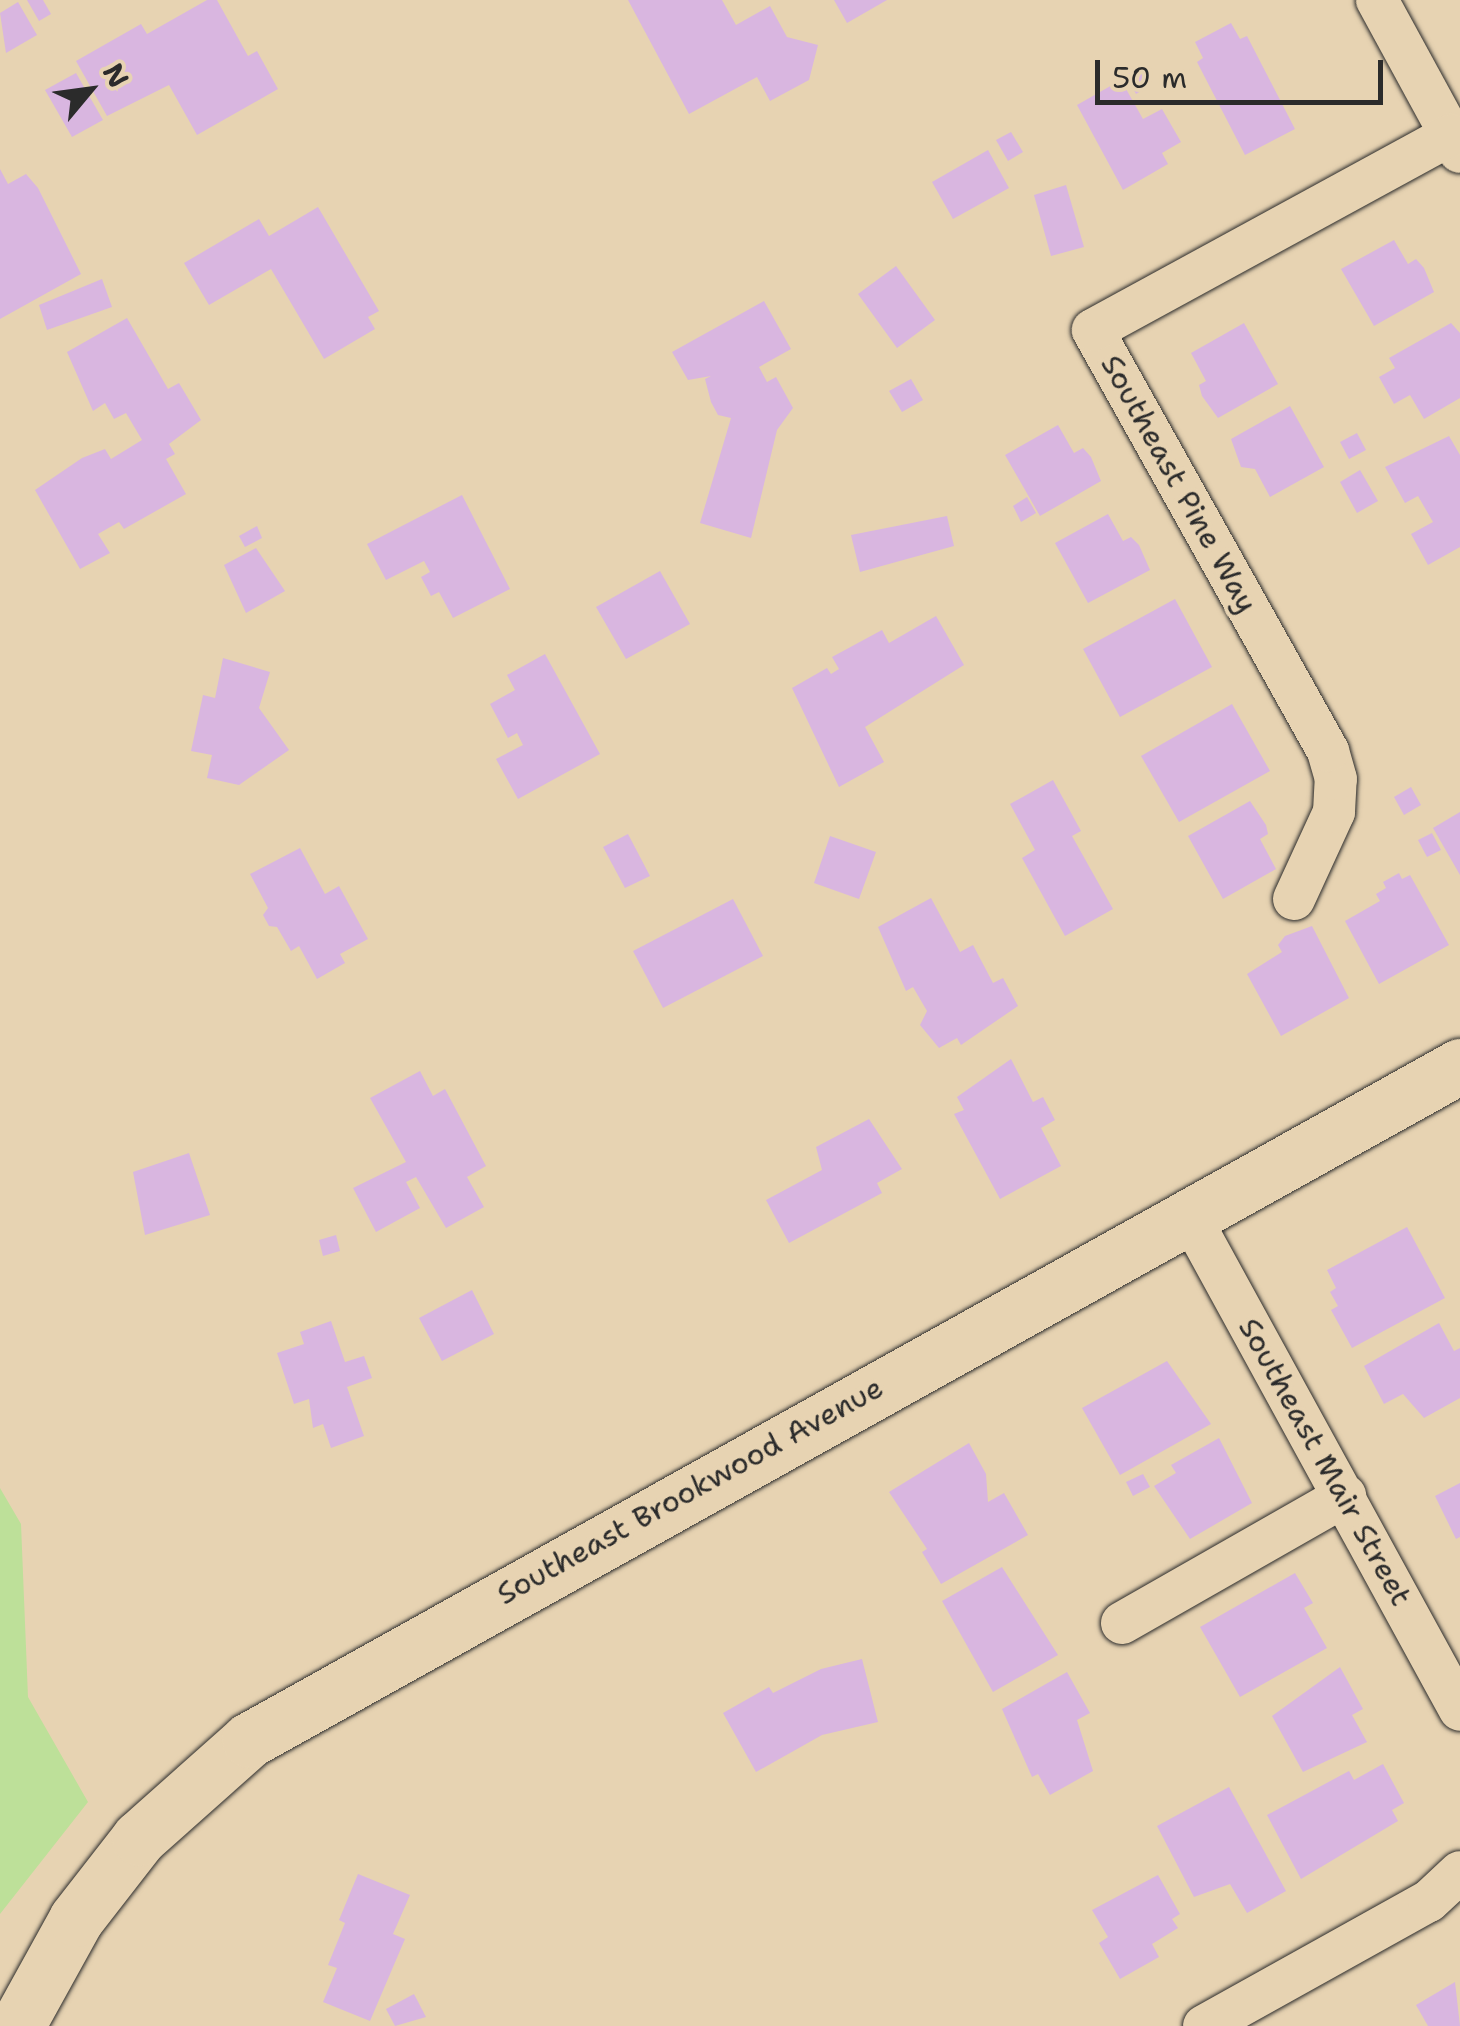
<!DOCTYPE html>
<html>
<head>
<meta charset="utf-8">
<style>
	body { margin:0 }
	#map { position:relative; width:1460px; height:2026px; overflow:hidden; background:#e7d3b2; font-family:"Shantell Sans",sans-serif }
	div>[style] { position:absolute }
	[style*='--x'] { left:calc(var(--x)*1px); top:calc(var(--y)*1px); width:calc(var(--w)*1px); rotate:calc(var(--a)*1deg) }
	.green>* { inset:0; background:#bde099 }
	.building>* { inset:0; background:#d9b6e0 }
	.roads { filter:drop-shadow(0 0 2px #2b2b2b) drop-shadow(0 0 2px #2b2b2b) }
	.minor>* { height:42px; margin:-21px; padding:0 21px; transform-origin:21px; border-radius:21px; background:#e7d3b2 }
	.major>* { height:55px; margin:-27.5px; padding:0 27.5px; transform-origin:27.5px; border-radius:27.5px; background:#e7d3b2 }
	span { translate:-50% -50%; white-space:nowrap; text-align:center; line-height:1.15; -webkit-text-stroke:8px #e7d3b2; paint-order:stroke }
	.street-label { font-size:30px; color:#2b2b2b }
	.north { position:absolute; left:40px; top:40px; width:100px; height:100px; -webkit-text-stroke:8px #e7d3b2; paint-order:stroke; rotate:61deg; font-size:28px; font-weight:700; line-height:40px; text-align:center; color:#2b2b2b }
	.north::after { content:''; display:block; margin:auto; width:35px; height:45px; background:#2b2b2b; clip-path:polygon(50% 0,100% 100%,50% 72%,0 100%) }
	.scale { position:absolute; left:1095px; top:60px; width:288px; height:45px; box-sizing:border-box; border:5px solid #2b2b2b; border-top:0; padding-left:12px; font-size:30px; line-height:35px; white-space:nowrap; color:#2b2b2b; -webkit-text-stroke:8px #e7d3b2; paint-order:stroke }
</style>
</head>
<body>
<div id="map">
	<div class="green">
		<i style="clip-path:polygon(0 1488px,21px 1524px,28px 1697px,88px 1802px,0 1914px)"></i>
	</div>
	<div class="building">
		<i style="clip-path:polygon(27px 0,43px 0,51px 14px,39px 21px)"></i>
		<i style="clip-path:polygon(207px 0,217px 0,248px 56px,257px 51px,278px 89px,197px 135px,169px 85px,107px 116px,76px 61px,141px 24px,147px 34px)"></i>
		<i style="clip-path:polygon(628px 0,722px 0,736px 25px,770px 6px,787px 37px,818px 45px,809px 80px,770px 101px,757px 77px,689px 114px)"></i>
		<i style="clip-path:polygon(834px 0,887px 0,847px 23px)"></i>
		<i style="clip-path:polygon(18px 2px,37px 35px,6px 53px,0 13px)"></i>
		<i style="clip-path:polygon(1231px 23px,1240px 39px,1247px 36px,1295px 129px,1245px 155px,1197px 62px,1203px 58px,1195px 42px)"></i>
		<i style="clip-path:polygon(1139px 67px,1150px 85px,1136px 94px,1126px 75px)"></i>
		<i style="clip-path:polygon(76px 73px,103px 120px,72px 137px,45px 90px)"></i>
		<i style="clip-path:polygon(1121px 80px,1143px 119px,1162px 109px,1181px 142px,1162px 153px,1168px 164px,1123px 190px,1077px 105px)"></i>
		<i style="clip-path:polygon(1011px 132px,1023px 152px,1008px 161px,996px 140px)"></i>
		<i style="clip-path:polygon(988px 150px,1009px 188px,953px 219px,932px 182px)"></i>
		<i style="clip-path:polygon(0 169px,8px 184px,26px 174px,38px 188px,81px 274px,0 319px)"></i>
		<i style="clip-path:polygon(1066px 185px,1084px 247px,1051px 256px,1034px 195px)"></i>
		<i style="clip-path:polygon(318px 207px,379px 311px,368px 317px,375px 329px,324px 359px,271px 269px,209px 305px,184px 263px,259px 219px,269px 236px)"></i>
		<i style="clip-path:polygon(1394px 240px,1408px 264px,1416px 259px,1424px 268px,1434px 292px,1374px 326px,1341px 269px)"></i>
		<i style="clip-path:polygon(896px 266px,935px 320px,897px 348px,858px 294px)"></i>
		<i style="clip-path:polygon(102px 279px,112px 307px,47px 330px,39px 305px)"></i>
		<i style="clip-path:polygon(764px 301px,791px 349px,759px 367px,767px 382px,776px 377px,793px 408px,777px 430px,751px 538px,700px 523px,731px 418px,718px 415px,711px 402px,705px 379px,711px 376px,688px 380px,672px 352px)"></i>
		<i style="clip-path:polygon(127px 318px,168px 389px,179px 383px,201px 420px,169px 444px,175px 454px,166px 459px,186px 494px,124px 529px,119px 522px,98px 534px,110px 553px,80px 569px,35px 490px,82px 458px,105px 449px,111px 459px,142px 440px,126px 413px,114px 419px,105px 403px,93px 411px,67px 352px)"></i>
		<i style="clip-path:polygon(1244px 323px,1278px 384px,1218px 418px,1202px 396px,1199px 385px,1206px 381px,1191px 353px)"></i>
		<i style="clip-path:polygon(1451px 323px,1460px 333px,1460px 398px,1424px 419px,1410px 395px,1394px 404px,1379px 377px,1395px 368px,1389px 358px)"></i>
		<i style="clip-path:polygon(911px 379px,923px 400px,902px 412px,889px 391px)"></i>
		<i style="clip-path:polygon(1290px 406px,1324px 467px,1270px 497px,1255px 469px,1241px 467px,1231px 439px)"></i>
		<i style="clip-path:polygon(1058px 425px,1074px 453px,1083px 448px,1091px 457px,1101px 481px,1040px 516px,1005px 455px)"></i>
		<i style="clip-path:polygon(1357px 433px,1366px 450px,1349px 459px,1340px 442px)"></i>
		<i style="clip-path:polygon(1449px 436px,1460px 455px,1460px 547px,1428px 565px,1411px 534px,1433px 522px,1418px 496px,1405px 503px,1385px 467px)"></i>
		<i style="clip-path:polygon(1360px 470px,1378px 501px,1357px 513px,1340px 482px)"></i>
		<i style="clip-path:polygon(462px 495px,510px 589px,453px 618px,439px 592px,431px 596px,421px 577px,430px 572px,424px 561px,386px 580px,367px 544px)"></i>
		<i style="clip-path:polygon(1027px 497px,1036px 513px,1021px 522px,1013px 506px)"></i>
		<i style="clip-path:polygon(1108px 514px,1123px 541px,1131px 537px,1139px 545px,1150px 570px,1088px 603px,1055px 543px)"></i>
		<i style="clip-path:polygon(947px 516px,954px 546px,860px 572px,851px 535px)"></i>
		<i style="clip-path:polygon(257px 526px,262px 538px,245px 547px,239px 536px)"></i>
		<i style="clip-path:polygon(256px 548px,285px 591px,246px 613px,224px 565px)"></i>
		<i style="clip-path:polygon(660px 571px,690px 624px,626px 659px,596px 607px)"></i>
		<i style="clip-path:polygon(1175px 599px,1212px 667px,1120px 717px,1083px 649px)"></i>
		<i style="clip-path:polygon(936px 616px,964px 665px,865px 727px,884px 762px,839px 787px,792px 688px,827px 668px,831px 674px,839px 669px,832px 657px,882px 630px,889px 643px)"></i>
		<i style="clip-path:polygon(545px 654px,600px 754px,518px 799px,496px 759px,523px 745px,517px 733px,508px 738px,490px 704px,515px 690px,507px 675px)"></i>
		<i style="clip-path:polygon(223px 658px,270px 672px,259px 708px,289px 750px,239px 785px,207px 778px,212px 755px,191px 751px,203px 695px,215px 698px)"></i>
		<i style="clip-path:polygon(1232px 704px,1270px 771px,1179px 822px,1141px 756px)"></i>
		<i style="clip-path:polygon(1053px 780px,1081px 831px,1072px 836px,1113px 909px,1065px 936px,1022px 858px,1035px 850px,1010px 804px)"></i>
		<i style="clip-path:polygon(1411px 787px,1421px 805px,1404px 815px,1394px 797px)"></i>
		<i style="clip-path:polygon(1250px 801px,1266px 825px,1268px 834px,1260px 839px,1276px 869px,1223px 899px,1188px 836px)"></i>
		<i style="clip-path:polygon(1460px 812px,1460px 875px,1433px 828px)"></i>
		<i style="clip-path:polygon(1432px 833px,1441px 850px,1427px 857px,1418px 840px)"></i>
		<i style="clip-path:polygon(628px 834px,650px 876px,625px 888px,603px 847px)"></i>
		<i style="clip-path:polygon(830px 836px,876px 852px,859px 899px,814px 883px)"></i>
		<i style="clip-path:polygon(300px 848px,325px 894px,339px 886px,368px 939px,340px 954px,345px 963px,317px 979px,299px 946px,291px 951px,277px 927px,269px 926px,263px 915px,268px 908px,250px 874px)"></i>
		<i style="clip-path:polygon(1399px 873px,1402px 879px,1410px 875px,1449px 945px,1379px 984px,1345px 921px,1380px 901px,1376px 894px,1386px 888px,1383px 882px)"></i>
		<i style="clip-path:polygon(931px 898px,960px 952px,973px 945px,993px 983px,1003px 978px,1018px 1006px,961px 1045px,957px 1038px,939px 1048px,920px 1025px,927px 1011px,913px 987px,906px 991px,878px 927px)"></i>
		<i style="clip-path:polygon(733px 899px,763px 956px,663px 1008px,633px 951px)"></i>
		<i style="clip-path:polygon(1312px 926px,1349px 998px,1281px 1036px,1247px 974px,1282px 952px,1278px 945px,1285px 936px)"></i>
		<i style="clip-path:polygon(1011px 1059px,1033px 1102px,1043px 1097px,1055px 1120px,1041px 1128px,1061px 1166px,1000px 1199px,954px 1114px,964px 1110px,957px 1097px)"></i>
		<i style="clip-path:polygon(420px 1071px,433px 1096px,445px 1089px,486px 1166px,467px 1177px,484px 1207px,446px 1228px,416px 1177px,406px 1182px,420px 1208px,376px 1232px,353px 1188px,406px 1162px,370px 1098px)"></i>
		<i style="clip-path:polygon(869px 1119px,902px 1169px,877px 1183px,882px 1193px,789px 1243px,766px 1200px,822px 1170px,816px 1147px)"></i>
		<i style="clip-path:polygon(189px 1153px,210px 1215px,145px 1235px,133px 1172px)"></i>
		<i style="clip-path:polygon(1407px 1227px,1445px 1298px,1352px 1348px,1331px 1310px,1338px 1306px,1330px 1292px,1336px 1288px,1327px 1270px)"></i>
		<i style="clip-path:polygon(336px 1235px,340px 1251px,323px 1256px,319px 1240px)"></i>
		<i style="clip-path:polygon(472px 1290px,494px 1334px,442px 1361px,419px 1318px)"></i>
		<i style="clip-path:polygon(331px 1321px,345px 1362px,364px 1356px,372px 1378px,347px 1387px,364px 1436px,331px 1448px,323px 1424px,313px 1428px,309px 1399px,294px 1404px,277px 1353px,304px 1344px,300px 1332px)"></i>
		<i style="clip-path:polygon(1439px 1323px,1454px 1351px,1460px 1348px,1460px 1398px,1424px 1418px,1403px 1394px,1384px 1404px,1364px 1366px)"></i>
		<i style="clip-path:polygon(1167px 1361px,1211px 1424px,1120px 1475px,1082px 1408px)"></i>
		<i style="clip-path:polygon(1219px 1438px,1252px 1503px,1190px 1539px,1154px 1486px,1176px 1473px,1171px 1465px)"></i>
		<i style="clip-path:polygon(969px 1443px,986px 1474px,988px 1502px,1004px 1493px,1028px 1535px,941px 1584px,922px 1552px,927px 1549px,889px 1492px)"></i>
		<i style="clip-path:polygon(1143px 1474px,1150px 1487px,1133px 1496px,1126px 1482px)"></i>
		<i style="clip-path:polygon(1460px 1483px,1460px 1537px,1456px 1539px,1435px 1496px)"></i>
		<i style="clip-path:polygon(1002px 1567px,1058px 1655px,993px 1692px,942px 1601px)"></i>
		<i style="clip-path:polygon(1295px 1573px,1313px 1603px,1304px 1608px,1327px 1648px,1240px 1697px,1200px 1627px)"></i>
		<i style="clip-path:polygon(862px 1659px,878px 1722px,822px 1735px,756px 1772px,723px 1713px,769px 1687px,773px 1693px,821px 1669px)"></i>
		<i style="clip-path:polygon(1340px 1667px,1363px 1709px,1352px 1715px,1367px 1742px,1303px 1772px,1272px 1716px)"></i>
		<i style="clip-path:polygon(1067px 1672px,1090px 1713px,1077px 1720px,1093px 1771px,1050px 1795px,1038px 1774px,1032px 1777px,1002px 1709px)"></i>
		<i style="clip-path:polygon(1383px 1764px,1404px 1803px,1392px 1810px,1398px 1821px,1301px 1879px,1267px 1815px,1349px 1771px,1354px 1780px)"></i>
		<i style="clip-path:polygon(1229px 1787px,1286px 1891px,1247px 1913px,1230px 1884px,1194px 1897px,1157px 1826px)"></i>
		<i style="clip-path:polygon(358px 1874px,410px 1895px,393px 1934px,405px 1939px,370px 2021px,323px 2002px,337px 1968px,328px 1965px,345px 1923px,339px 1920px)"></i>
		<i style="clip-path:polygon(1158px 1875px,1180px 1914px,1172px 1919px,1178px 1928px,1152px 1944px,1159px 1957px,1120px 1979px,1099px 1943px,1108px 1937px,1092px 1910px)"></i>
		<i style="clip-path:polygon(1455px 1982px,1460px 2026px,1428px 2026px,1416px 2005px)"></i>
		<i style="clip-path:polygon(414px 1994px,426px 2017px,395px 2026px,386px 2009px)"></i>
	</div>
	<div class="roads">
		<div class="minor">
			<i style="--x:1377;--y:0;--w:173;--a:61.4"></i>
			<i style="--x:1294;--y:899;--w:96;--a:-65.3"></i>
			<i style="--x:1334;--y:812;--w:33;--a:-87"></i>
			<i style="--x:1336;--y:779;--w:29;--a:-106"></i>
			<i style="--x:1328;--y:751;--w:482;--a:-119.2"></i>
			<i style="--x:1093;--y:330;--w:408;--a:-28.6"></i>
			<i style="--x:1189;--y:1215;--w:564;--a:61.3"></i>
			<i style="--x:1122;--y:1623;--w:257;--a:-29.7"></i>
			<i style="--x:1204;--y:2026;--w:257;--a:-29.1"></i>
			<i style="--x:1429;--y:1901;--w:42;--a:-43.1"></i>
		</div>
		<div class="major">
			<i style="--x:17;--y:2026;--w:122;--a:-61.1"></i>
			<i style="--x:76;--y:1919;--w:103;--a:-52.1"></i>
			<i style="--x:139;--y:1838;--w:147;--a:-41.7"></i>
			<i style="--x:249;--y:1740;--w:1386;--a:-29.1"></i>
		</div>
	</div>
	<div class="street-label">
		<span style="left:1179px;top:484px;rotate:61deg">Southeast Pine Way</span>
		<span style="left:1325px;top:1462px;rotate:61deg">Southeast Mair Street</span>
		<span style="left:690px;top:1491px;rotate:-29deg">Southeast Brookwood Avenue</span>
	</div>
	<div class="north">N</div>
	<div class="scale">50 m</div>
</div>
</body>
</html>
